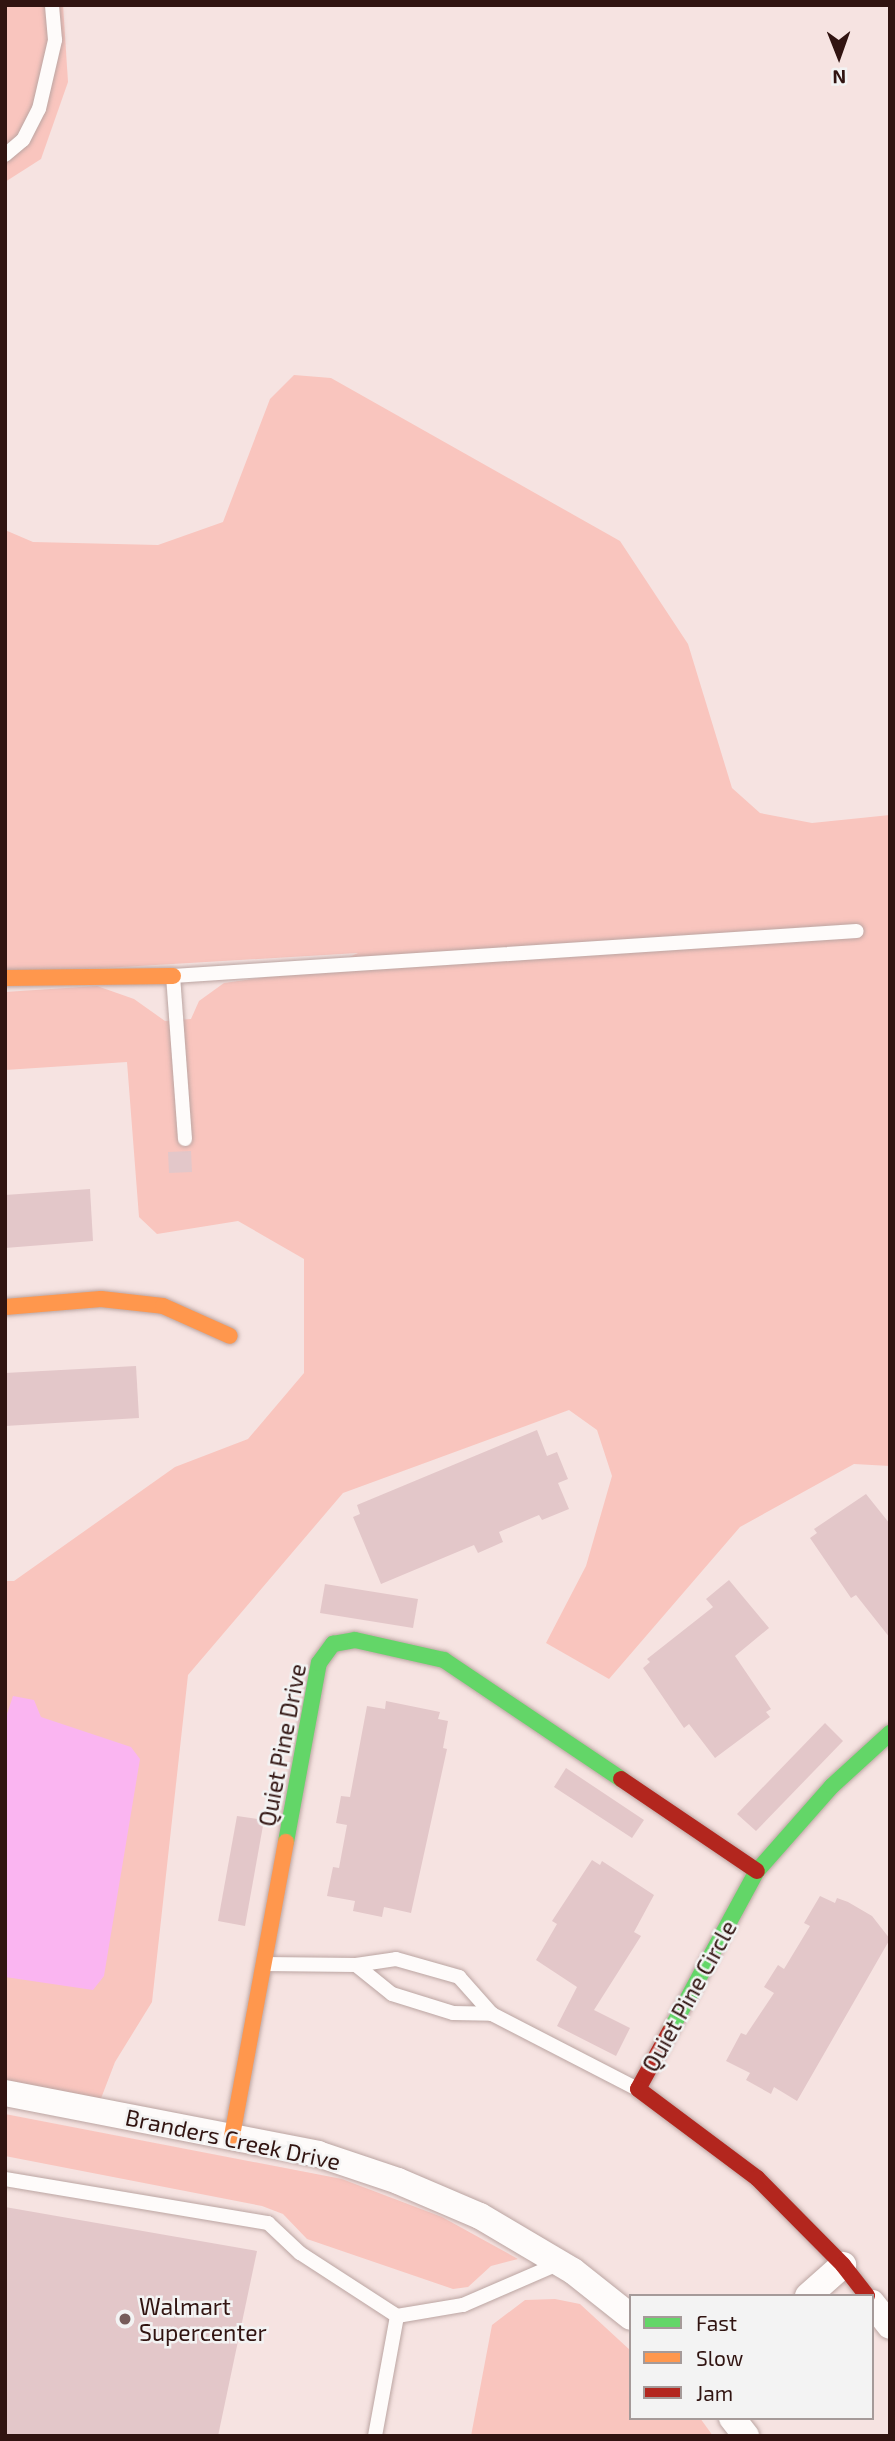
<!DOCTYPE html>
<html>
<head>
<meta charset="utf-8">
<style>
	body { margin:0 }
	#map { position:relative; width:895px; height:2441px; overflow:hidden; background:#f6e3e1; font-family:"Exo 2",sans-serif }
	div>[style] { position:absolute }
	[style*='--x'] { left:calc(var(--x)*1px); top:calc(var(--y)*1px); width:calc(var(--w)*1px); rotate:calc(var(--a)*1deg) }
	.green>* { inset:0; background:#f9c5be }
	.water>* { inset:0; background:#fab5f1 }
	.building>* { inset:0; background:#e3c7c9 }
	.roads { filter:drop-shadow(0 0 2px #bba5a2) drop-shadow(0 0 2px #bba5a2) }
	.lane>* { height:14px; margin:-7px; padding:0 7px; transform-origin:7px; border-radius:7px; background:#fefbfa }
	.street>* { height:26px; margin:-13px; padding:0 13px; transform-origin:13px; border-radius:13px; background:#fefbfa }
	.fast>* { height:16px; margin:-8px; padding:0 8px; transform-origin:8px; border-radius:8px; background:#63d668 }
	.slow>* { height:16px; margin:-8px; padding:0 8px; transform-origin:8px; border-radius:8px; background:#ff974d }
	.jam>* { height:16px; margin:-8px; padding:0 8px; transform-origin:8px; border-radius:8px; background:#b3261e }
	.dots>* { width:19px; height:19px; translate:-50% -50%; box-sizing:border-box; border:4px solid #f3f3f3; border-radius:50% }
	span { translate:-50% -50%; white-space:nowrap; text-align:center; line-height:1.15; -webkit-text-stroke:5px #f3f3f3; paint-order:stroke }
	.street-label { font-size:23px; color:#311411 }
	.poi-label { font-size:23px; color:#311411 }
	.left { translate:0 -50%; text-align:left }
	.frame { position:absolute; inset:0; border:7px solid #311411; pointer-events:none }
	.legend { position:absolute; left:629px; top:2294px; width:245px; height:126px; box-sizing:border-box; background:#f3f3f3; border:2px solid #a59a99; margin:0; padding:9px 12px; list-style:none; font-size:21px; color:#311411 }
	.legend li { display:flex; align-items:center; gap:14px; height:35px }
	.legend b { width:35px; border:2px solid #a59a99 }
	.north { position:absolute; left:804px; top:21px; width:70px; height:70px; -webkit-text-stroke:5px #f3f3f3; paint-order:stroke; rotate:179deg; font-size:19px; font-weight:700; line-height:28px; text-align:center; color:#311411 }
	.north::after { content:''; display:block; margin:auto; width:24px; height:32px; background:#311411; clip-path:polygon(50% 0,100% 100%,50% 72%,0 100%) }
</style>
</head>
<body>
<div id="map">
	<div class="green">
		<i style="clip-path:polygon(5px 5px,63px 5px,68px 82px,41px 159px,5px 182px)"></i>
		<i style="clip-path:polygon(294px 375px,331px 378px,620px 541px,688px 644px,732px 788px,760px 813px,812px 823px,890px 815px,890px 1466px,854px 1464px,740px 1527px,609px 1679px,546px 1643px,586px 1566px,612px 1476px,597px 1430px,569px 1410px,343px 1493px,188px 1675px,152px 2002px,115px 2062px,100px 2101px,5px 2084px,5px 1581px,14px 1581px,175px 1467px,248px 1439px,304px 1373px,304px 1259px,238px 1221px,157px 1234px,139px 1217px,127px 1062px,5px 1070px,5px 992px,97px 986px,134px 999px,165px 1021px,191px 1019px,199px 1001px,224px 983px,323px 969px,358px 953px,5px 974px,5px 530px,33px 542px,158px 545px,223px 522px,270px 399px)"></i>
		<i style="clip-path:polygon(5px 2114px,342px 2179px,442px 2217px,518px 2259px,491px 2266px,468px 2287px,453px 2289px,307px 2239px,283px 2214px,262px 2206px,5px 2156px)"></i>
		<i style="clip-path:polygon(555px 2299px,580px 2304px,631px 2351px,631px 2418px,700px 2418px,713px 2436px,471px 2436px,492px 2325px,525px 2300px)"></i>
	</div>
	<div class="water">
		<i style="clip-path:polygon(13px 1696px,34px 1700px,41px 1717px,131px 1747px,140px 1759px,104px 1976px,93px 1990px,5px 1977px,5px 1720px)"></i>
	</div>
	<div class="building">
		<i style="clip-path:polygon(191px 1151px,192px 1172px,169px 1173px,168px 1152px)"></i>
		<i style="clip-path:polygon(90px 1189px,93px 1241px,5px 1248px,5px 1195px)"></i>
		<i style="clip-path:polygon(136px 1366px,139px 1418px,5px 1426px,5px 1373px)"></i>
		<i style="clip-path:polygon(537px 1430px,547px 1456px,557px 1452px,568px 1479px,558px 1483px,569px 1509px,542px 1520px,539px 1515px,499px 1532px,503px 1542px,478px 1553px,474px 1545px,381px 1584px,353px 1517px,360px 1514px,357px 1505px)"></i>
		<i style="clip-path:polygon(866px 1494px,890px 1524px,890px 1638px,856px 1595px,851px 1598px,810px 1538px,817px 1533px,814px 1529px)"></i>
		<i style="clip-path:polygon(729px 1580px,769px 1628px,735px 1656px,771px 1709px,766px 1712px,770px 1717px,715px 1758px,689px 1724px,684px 1728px,643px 1668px,650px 1662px,647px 1659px,713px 1607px,706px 1599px)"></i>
		<i style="clip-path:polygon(325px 1584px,418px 1599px,413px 1628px,320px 1613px)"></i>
		<i style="clip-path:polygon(386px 1701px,440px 1712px,438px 1719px,448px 1721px,443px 1748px,447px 1749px,411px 1913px,384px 1907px,382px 1917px,353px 1911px,355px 1901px,327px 1896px,333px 1867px,339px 1868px,347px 1825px,336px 1823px,341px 1796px,350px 1797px,367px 1706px,385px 1709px)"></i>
		<i style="clip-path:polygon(825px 1723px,843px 1741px,756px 1831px,737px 1814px)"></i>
		<i style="clip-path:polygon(566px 1768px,644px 1820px,632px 1838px,554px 1787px)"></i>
		<i style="clip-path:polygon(237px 1816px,264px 1820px,245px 1926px,218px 1921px)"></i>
		<i style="clip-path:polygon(592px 1860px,600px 1865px,602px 1861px,654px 1895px,634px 1932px,641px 1936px,594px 2010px,630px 2028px,616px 2056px,557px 2026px,577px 1987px,536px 1960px,557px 1924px,552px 1921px)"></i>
		<i style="clip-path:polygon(820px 1896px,835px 1903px,837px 1898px,848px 1902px,872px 1916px,890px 1939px,797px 2101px,774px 2087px,771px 2094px,746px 2080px,750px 2073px,726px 2061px,741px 2033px,746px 2035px,774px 1993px,764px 1987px,778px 1965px,784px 1969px,810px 1926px,804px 1923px)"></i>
		<i style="clip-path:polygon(5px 2207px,257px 2251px,218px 2436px,5px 2436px)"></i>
	</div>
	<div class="roads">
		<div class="lane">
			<i style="--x:5;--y:155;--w:23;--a:-40"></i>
			<i style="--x:23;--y:140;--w:35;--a:-63"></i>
			<i style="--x:39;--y:109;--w:71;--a:-76.9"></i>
			<i style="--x:55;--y:40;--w:35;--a:-95"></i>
			<i style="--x:185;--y:1139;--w:163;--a:-94.2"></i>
			<i style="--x:173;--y:976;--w:685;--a:-3.76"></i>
			<i style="--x:264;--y:1964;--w:92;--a:0.6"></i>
			<i style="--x:356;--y:1965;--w:40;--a:-8.5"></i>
			<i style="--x:396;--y:1959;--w:66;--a:15.9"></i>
			<i style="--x:459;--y:1977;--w:50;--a:48.3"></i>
			<i style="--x:492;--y:2014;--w:163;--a:27.3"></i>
			<i style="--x:356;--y:1965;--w:46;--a:38.9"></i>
			<i style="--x:392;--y:1994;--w:64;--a:17.3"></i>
			<i style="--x:453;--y:2013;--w:39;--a:1"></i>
			<i style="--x:5;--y:2179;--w:267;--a:9.5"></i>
			<i style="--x:268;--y:2223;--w:44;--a:43.2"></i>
			<i style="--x:300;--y:2253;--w:116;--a:33"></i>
			<i style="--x:375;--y:2436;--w:122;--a:-79.6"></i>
			<i style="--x:397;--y:2316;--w:67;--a:-9.5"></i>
			<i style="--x:463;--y:2305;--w:106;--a:-23.4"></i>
		</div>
		<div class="street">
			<i style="--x:5;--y:2093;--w:319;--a:11"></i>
			<i style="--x:318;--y:2154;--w:84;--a:18.6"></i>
			<i style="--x:398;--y:2181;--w:89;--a:23.1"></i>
			<i style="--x:480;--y:2216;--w:108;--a:30.6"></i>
			<i style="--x:573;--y:2271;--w:74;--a:38.4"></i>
			<i style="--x:808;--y:2296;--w:47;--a:-41.5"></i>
			<i style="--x:872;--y:2303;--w:29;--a:52"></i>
			<i style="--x:732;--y:2418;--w:23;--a:52"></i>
		</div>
		<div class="fast">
			<i style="--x:286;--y:1842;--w:182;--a:-79.6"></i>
			<i style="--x:319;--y:1663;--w:24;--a:-54"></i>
			<i style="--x:333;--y:1644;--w:22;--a:-10"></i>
			<i style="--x:355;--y:1640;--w:91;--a:12.7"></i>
			<i style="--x:444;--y:1660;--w:213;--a:33.9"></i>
			<i style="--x:670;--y:2031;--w:182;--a:-61.5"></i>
			<i style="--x:757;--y:1871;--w:113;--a:-48.6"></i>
			<i style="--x:832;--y:1786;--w:79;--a:-42.4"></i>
		</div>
		<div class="slow">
			<i style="--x:5;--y:978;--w:168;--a:-0.7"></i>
			<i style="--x:5;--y:1307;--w:96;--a:-4.8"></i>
			<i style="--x:101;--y:1299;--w:62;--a:6.4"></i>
			<i style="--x:163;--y:1306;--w:73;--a:24.1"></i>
			<i style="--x:232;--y:2136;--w:299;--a:-79.6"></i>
		</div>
		<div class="jam">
			<i style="--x:621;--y:1779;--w:164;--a:34.1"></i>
			<i style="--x:670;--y:2031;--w:66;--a:118.9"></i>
			<i style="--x:638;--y:2089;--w:149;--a:36.8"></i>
			<i style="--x:757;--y:2178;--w:122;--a:45.3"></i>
			<i style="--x:843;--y:2265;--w:39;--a:52"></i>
		</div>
	</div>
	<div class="dots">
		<i style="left:125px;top:2319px;background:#765c5a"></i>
	</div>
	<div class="street-label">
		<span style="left:282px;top:1745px;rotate:-79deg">Quiet Pine Drive</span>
		<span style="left:689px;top:1996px;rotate:-61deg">Quiet Pine Circle</span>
		<span style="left:233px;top:2139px;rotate:12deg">Branders Creek Drive</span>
	</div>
	<div class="poi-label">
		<span class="left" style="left:139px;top:2319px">Walmart<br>Supercenter</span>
	</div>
	<div class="frame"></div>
	<ul class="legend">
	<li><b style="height:9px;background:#63d668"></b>Fast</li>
	<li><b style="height:9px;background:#ff974d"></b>Slow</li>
	<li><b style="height:9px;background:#b3261e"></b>Jam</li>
	</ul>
	<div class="north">N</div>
</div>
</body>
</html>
